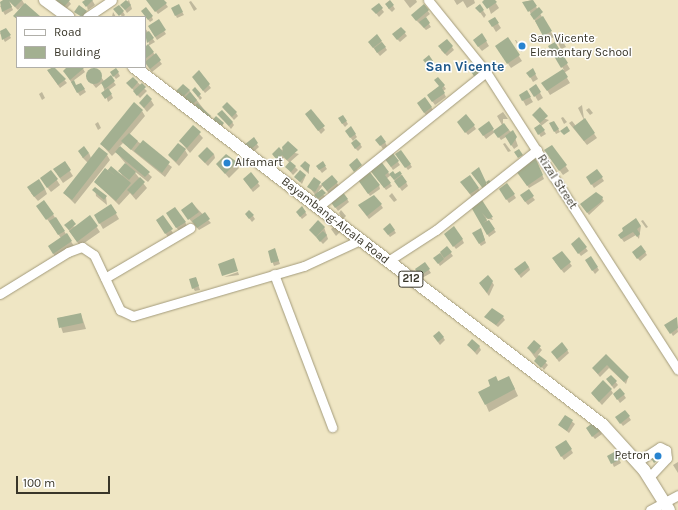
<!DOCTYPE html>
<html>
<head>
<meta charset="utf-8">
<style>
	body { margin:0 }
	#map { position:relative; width:678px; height:510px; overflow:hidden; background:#efe6c4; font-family:Karla,sans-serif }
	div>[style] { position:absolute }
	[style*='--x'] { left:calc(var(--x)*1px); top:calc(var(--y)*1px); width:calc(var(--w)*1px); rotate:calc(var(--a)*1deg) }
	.shadow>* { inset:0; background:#0003 }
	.building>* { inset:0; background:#a3b091 }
	.round { border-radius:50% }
	.roads { filter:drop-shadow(0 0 1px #a39b7b) drop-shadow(0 0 1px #a39b7b) }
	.minor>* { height:9px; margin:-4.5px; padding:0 4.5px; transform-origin:4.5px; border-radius:4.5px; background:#fff }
	.major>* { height:12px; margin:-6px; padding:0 6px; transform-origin:6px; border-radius:6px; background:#fff }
	.dots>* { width:11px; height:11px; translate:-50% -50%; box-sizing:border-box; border:2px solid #fff; border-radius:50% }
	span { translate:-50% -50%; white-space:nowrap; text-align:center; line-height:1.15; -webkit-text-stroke:3px #fff; paint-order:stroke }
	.shield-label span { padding:1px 3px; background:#fff; border:1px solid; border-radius:3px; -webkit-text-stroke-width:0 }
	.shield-label { font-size:11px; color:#393629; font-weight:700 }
	.poi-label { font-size:12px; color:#393629 }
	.left { translate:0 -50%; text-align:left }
	.right { translate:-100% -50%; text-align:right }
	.street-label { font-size:12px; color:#393629 }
	.quarter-label { font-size:14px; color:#20598a; font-weight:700 }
	.legend { position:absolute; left:16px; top:16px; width:130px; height:52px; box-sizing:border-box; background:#fff; border:1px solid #b0afa9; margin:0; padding:5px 7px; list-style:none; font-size:12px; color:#393629 }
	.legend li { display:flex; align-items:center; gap:8px; height:20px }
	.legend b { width:20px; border:1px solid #b0afa9 }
	.scale { position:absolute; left:16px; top:476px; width:94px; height:18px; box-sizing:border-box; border:2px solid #393629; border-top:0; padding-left:5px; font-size:12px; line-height:14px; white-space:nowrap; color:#393629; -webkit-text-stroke:3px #fff; paint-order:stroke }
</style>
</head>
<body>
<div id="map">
	<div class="shadow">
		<i style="clip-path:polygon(22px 0,25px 5px,17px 20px,15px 16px,22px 5px,18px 10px,9px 1px,13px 10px,5px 15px,0 6px,10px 0)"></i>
		<i style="clip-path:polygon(68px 0,71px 4px,65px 10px,56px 1px)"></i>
		<i style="clip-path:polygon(85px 0,92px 0,95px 5px,88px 10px)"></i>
		<i style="clip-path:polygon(129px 0,132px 9px,127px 13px,122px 5px)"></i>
		<i style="clip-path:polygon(147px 0,163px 0,168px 7px,158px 14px)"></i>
		<i style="clip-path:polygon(404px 0,416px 0,417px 2px,410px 8px)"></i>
		<i style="clip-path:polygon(454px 0,474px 0,475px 3px,467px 8px,463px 1px,457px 5px)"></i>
		<i style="clip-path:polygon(486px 0,494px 0,499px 8px,491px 14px)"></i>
		<i style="clip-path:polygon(532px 0,554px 37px,547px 41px,524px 2px)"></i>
		<i style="clip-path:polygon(191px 1px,197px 9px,194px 11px,189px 2px)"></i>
		<i style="clip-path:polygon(390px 1px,395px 9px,392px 12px,388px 8px)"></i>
		<i style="clip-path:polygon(378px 4px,384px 12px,379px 17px,375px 12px)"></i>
		<i style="clip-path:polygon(178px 5px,184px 15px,177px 18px,172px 8px)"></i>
		<i style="clip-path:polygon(479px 5px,486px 15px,484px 18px,477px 8px)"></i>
		<i style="clip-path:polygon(119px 6px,125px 15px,123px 17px,117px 12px)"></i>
		<i style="clip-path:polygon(424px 6px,430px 14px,425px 18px,431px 27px,426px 30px,414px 18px)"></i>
		<i style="clip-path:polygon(86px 11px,86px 17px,75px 12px)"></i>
		<i style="clip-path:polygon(113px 12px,116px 17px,112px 17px)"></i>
		<i style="clip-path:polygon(144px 14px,152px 17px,153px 20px,150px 22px)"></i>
		<i style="clip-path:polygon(495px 19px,501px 28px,496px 32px,490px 22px)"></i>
		<i style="clip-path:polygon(158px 21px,166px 34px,157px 40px,149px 27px)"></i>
		<i style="clip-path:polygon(145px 28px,155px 42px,148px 46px,162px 64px,152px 72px,145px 63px,145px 48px,149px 44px)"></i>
		<i style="clip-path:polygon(401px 28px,407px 36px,400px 42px,396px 38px)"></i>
		<i style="clip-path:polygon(6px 29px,11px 38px,5px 42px,0 33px)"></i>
		<i style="clip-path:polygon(561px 38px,566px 47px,561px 49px,557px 41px)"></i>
		<i style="clip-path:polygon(508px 39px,522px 61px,511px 68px,499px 51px)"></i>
		<i style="clip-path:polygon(447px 40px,454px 50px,447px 56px,441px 50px)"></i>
		<i style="clip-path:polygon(515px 40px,516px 40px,523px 51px,521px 52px)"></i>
		<i style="clip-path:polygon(381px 41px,387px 50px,380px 56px,371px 45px)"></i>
		<i style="clip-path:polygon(486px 41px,489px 46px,482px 51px,477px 45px)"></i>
		<i style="clip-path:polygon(554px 43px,570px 69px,564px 73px,570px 83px,550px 95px,543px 83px,564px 70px,549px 46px)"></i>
		<i style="clip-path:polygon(429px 57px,434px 65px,430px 68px,426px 63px)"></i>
		<i style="clip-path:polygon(53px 67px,67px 83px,60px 88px,48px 71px)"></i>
		<i style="clip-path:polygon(69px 67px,82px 67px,85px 72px,73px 81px,76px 87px,81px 84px,86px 92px,80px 96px,66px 74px)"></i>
		<i style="clip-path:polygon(94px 68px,104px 81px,110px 77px,116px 85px,109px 90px,113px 98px,108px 102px,102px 83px,96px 88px,86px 76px)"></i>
		<i style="clip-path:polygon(116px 69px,120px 76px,116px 79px,113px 75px)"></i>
		<i style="clip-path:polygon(533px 70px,538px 79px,533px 82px,528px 73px)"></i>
		<i style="clip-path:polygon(199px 72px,211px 88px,205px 93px,195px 80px)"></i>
		<i style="clip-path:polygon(133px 78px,147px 91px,140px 98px,130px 86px)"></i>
		<i style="clip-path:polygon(438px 78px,446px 89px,443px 91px,446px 97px,435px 105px,430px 98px,440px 87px)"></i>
		<i style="clip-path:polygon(536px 86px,543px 98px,538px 101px,531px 89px)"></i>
		<i style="clip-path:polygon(195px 89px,202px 98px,200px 100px,193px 90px)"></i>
		<i style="clip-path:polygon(189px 90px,213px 121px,223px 124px,221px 132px,177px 91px)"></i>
		<i style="clip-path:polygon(42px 92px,45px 98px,42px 100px,39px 94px)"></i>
		<i style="clip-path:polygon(527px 92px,533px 102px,526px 106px,520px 95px)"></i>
		<i style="clip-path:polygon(151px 100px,154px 105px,147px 112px,140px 103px)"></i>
		<i style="clip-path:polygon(582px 105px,584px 119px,597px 138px,587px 145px,569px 123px,572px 121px,576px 126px,584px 120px,578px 108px)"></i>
		<i style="clip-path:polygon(420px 107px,431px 107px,433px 110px,426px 115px)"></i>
		<i style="clip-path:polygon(223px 108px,236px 113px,238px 116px,234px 120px)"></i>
		<i style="clip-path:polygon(589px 108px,593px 113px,590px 115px,586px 110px)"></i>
		<i style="clip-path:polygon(311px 110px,325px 130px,321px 134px,308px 117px)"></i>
		<i style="clip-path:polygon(142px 111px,145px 116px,129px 135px,172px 167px,165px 177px,123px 143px,119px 147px,152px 177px,148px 182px,133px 170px,147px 188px,136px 200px,130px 193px,119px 205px,95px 182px,111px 167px,123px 177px,120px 172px,126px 164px,116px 152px,112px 156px,101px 144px)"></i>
		<i style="clip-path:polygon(503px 112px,508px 119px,503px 119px,503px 124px,514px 135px,518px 146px,514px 149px,506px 137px,501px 140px,495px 132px,486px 139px,481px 132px,488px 123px,494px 132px,502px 125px,497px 116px)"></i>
		<i style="clip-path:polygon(219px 115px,232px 122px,234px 125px,231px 129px)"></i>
		<i style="clip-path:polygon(533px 115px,549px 120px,541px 126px,546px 134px,541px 137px,535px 128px,541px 125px)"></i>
		<i style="clip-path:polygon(563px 117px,567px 122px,564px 124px,561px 118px)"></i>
		<i style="clip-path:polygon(346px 121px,348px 124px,345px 127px,341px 122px)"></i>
		<i style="clip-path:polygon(98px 122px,101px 128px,98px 130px,95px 124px)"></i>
		<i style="clip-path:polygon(554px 122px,560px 132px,556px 134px,551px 124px)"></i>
		<i style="clip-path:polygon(460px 125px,474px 126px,476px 129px,468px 135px)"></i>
		<i style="clip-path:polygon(193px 127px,203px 138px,190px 153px,180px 141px)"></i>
		<i style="clip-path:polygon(351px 128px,357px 137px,353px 141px,346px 131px)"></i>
		<i style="clip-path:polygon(253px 139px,259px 147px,251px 154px,247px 149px)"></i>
		<i style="clip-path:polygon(385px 142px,387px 146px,383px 149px,379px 143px)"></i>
		<i style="clip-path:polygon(505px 143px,511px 151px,508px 152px,503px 144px)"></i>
		<i style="clip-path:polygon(360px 144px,362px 147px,358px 151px,354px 147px)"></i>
		<i style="clip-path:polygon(552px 146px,569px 171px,563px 175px,549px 156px)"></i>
		<i style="clip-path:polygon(279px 149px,299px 154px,290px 162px,298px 170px,293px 175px,286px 167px,290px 163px,284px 158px,280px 162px,273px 155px)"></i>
		<i style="clip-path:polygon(185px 150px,188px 155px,179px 166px,169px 156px)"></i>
		<i style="clip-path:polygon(89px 153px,91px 158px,107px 155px,110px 160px,75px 204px,64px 193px,88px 163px,82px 157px)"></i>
		<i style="clip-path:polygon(214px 154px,215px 158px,208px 166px,199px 157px)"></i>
		<i style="clip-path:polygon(226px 155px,239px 168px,229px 178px,217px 164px)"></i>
		<i style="clip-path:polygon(398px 157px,410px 164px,412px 167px,408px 170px)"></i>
		<i style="clip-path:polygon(379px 161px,390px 175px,402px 175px,408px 186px,402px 191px,391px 175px,386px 179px,392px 186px,386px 190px,372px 172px)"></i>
		<i style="clip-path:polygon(387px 161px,398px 162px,400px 165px,393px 170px)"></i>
		<i style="clip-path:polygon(536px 161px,544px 179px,529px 188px,519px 174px)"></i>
		<i style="clip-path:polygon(64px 162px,73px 176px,63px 183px,57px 174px)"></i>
		<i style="clip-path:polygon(302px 166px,309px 166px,309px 174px,303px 169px)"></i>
		<i style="clip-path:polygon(325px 166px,327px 169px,322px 173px,319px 169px)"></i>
		<i style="clip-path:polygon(597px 170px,604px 181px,594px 188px,589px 180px)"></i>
		<i style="clip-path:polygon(51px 171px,60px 185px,51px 192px,44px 183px)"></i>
		<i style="clip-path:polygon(251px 174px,260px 186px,253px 192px,244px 180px)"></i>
		<i style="clip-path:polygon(306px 175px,302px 184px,295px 177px)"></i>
		<i style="clip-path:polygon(332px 176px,339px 186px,329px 194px,323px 185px,318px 192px,327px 197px,321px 202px,309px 187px,322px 185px)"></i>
		<i style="clip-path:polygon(361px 183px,379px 185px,380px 189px,370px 196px)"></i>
		<i style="clip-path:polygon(507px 184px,516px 198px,509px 203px,502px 192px)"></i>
		<i style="clip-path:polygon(463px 185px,478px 188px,480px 191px,472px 197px)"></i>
		<i style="clip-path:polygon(95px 188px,106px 197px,107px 205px,96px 196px)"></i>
		<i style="clip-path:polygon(45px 189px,47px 194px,38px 201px,31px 193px)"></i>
		<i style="clip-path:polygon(528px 191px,535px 200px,528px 205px,523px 199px)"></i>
		<i style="clip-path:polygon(392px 193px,397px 200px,394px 202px,389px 196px)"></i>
		<i style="clip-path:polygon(602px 198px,604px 201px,589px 215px,583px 207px)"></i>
		<i style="clip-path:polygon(347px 199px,349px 202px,338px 211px,333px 204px)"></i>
		<i style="clip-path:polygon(44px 201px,74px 246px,56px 258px,49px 246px,61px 238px,41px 211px)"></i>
		<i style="clip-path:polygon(481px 201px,493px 220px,485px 218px,496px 232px,489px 237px,473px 207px)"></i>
		<i style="clip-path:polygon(192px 203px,211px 223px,199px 230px,184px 213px)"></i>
		<i style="clip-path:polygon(111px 205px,119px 219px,103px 229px,95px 215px)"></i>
		<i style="clip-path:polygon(381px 205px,383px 208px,369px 219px,359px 206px)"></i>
		<i style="clip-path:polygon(341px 210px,346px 216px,343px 219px,339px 213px)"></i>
		<i style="clip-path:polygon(305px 212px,307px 215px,302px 219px,299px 215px)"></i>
		<i style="clip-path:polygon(246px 214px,253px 216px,255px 219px,252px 222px)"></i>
		<i style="clip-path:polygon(90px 217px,100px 232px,80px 246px,65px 225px,77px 227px)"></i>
		<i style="clip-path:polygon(163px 217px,173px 233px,168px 237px,157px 221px)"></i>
		<i style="clip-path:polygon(169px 217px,185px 222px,187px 226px,179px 231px)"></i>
		<i style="clip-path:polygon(643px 220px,648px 227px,646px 228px,641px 221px)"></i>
		<i style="clip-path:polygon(335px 226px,340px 232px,336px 236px,331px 229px)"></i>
		<i style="clip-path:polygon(641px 226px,639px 239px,636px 235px,624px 242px,619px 235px)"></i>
		<i style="clip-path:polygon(324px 227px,328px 239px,323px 244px,310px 230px)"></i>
		<i style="clip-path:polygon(394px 230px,396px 233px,390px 237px,386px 232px)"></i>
		<i style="clip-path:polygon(482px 232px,486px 243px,481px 246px,473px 233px)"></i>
		<i style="clip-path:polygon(447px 237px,462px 239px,464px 243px,456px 249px)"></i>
		<i style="clip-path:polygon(579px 239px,588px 251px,581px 256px,574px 247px)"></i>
		<i style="clip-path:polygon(447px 248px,453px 256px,440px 266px,435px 258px)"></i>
		<i style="clip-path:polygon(269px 252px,276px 253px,280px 264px,274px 266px)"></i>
		<i style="clip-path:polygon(562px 252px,572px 266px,564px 273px,555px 262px)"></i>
		<i style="clip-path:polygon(645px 252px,647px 255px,640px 261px,635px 255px)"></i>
		<i style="clip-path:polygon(425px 264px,431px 273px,422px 278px,417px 270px)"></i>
		<i style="clip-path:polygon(588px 264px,597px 267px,599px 270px,595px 274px)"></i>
		<i style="clip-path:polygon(529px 267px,530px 270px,521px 278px,515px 269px)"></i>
		<i style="clip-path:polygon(238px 272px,239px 275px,224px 277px)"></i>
		<i style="clip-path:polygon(196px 278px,200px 290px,195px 291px,193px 288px)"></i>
		<i style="clip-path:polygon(492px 282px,494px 285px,489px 296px,480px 284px)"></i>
		<i style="clip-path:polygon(81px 314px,86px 329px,63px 333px,58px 318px)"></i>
		<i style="clip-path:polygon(485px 317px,503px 317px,505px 320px,498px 327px)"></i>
		<i style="clip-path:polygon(676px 318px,678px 332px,673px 336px,666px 325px)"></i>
		<i style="clip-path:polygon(434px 337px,443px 337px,445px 340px,440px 345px)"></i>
		<i style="clip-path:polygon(534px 341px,542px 350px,538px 355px,548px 365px,544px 370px,528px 348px)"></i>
		<i style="clip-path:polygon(468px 345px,479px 346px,481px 350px,477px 355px)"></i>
		<i style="clip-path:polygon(567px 350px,569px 353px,559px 362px,552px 352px)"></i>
		<i style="clip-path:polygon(606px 355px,628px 378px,626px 384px,609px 368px,600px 377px,595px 371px,593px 368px)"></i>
		<i style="clip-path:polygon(611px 376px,618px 385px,614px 389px,607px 379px)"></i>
		<i style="clip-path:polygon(499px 383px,513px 385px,518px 396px,489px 412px,486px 405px,492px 387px)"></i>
		<i style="clip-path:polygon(620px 389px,626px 398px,620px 403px,616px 397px)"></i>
		<i style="clip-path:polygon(611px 390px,613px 393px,602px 405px,592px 394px)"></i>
		<i style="clip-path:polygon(625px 411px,631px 420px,623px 426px,619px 421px)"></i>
		<i style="clip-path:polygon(565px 416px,575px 424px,569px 433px,559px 425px)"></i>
		<i style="clip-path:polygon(600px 430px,602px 434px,595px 439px,589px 432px)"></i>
		<i style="clip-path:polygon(566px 441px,573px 453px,564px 460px,556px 448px)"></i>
		<i style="clip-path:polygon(616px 453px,621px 463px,614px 467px,609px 456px)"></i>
		<i style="clip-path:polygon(678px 462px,678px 473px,673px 465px)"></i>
	</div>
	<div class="building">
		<i style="clip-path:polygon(3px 0,22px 0,15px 7px,9px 1px,12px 7px,2px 12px,0 2px)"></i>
		<i style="clip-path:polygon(56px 0,70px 0,63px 8px)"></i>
		<i style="clip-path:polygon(93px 0,86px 7px,82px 2px,85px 0)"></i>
		<i style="clip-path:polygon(126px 0,131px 5px,125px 10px,120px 5px)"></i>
		<i style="clip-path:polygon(146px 0,164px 0,167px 3px,155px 12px)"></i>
		<i style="clip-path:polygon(390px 0,394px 5px,389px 9px,385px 4px)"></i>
		<i style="clip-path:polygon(484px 0,495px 0,497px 2px,487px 9px,482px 2px)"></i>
		<i style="clip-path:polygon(533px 0,537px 6px,528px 12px,522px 2px)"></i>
		<i style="clip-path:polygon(25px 3px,41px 17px,17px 19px,13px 16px)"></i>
		<i style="clip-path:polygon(379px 3px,383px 8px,376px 14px,371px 9px)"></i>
		<i style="clip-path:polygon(179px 4px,183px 12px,175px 16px,171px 8px)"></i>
		<i style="clip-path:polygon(424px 4px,429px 10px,416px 21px,411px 15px)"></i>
		<i style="clip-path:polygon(480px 4px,484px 10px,480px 13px,475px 8px)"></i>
		<i style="clip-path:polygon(79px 5px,87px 11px,82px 17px,74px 12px)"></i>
		<i style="clip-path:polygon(119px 5px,124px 11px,119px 16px,113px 9px)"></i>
		<i style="clip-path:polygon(146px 7px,153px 16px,148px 20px,141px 11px)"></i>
		<i style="clip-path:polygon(539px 7px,543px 12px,534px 20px,530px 14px)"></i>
		<i style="clip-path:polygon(543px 16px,552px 31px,543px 36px,535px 21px)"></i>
		<i style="clip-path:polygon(426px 17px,430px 23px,424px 28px,419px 22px)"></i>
		<i style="clip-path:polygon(495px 17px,499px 23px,492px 27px,488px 21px)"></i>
		<i style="clip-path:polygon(159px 19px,166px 30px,155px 37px,148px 26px)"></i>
		<i style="clip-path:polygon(401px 27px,406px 32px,397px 40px,392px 34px)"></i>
		<i style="clip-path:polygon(6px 28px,11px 35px,2px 40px,0 31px)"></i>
		<i style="clip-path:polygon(149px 31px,154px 38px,147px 43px,145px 33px)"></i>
		<i style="clip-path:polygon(482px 33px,487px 41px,478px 47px,473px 40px)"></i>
		<i style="clip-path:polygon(377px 34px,382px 41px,373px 48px,368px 42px)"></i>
		<i style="clip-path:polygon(508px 37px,520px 55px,507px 64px,495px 46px)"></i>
		<i style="clip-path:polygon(447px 39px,453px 46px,445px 54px,438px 46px)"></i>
		<i style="clip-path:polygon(382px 42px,386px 47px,377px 53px,374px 48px)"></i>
		<i style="clip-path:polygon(555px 42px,568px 63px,561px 68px,548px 46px)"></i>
		<i style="clip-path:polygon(148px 44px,154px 52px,145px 59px,145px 47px)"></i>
		<i style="clip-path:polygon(156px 53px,161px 60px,150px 69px,145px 62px)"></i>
		<i style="clip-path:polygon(429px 55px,433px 61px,427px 65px,423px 60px)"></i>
		<i style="clip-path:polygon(473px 65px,480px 74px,475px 78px,469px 68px)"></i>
		<i style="clip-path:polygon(54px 67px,66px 79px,58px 85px,47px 70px)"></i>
		<i style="clip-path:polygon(67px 67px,84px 67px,84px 68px,70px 80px,63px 71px)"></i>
		<i style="clip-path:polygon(116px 68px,119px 72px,113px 77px,110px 72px)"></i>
		<i style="clip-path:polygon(533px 68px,536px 74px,530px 78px,526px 73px)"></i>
		<i class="round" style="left:86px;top:68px;width:16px;height:16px"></i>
		<i style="clip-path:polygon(563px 69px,568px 77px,547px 91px,541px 83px)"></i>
		<i style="clip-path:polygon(199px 70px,210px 84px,203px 91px,192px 77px)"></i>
		<i style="clip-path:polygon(111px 75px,115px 81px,105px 89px,101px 83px)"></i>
		<i style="clip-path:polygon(133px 77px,138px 82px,132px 89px,126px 83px)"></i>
		<i style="clip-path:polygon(438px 77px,445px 85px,442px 88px,445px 93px,432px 102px,427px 95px,439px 86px,434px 80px)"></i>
		<i style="clip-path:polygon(74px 80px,76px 85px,81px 83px,85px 89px,77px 93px,71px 82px)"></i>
		<i style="clip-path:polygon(142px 83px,146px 87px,137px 96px,133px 91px)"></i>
		<i style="clip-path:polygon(183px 84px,190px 90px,183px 97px,176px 91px)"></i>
		<i style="clip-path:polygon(536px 84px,541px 92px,534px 97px,529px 89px)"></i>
		<i style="clip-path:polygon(195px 87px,201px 94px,198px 97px,192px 90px)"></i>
		<i style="clip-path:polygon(108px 88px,112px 94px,105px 99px,101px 93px)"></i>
		<i style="clip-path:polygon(527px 90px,531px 97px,522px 101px,519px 95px)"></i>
		<i style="clip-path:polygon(190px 92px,197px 100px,191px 106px,184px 98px)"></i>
		<i style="clip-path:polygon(147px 94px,152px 99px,144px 108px,139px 103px)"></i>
		<i style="clip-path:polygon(425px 97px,432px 107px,424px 113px,417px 103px)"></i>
		<i style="clip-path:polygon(134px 102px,143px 110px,109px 151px,100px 144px)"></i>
		<i style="clip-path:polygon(227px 102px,237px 112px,232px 117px,222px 107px)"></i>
		<i style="clip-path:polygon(197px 103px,211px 116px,206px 121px,193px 109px)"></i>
		<i style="clip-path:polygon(540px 107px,548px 116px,540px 123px,532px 115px)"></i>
		<i style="clip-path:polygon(311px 109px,325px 126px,318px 131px,305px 114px)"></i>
		<i style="clip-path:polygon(222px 110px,233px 122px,229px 126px,217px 114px)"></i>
		<i style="clip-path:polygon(466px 114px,475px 125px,465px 133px,457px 122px)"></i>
		<i style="clip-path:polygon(343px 115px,347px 121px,342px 124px,338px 118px)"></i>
		<i style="clip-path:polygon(216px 116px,224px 123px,219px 129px,211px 122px)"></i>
		<i style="clip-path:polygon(585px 118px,595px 133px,584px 141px,573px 127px)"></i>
		<i style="clip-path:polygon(489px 121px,494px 129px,483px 136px,478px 129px)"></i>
		<i style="clip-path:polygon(554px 121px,559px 129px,554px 132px,549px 123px)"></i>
		<i style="clip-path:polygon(504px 123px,509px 130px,498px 138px,493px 131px)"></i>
		<i style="clip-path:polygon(540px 124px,545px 130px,538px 135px,534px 128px)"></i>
		<i style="clip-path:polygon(193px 125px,201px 132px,187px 148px,179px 141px)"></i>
		<i style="clip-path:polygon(351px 126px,356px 134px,350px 138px,345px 131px)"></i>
		<i style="clip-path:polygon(567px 126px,570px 131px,564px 135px,560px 131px)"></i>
		<i style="clip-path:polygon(513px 130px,517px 137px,511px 146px,505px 136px)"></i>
		<i style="clip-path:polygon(129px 133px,138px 141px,131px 150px,121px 141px)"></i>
		<i style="clip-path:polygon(381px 135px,386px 142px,380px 146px,375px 140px)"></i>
		<i style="clip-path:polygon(254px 137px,258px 143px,249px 151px,244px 145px)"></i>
		<i style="clip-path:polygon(356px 139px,361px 144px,355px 149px,351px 143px)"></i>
		<i style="clip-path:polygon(143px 140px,170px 162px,162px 173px,134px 151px)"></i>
		<i style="clip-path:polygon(288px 141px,298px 150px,287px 160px,282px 155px,277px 160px,272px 154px,279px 147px,283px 152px,282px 147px)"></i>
		<i style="clip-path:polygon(178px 143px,186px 149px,176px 162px,168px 155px)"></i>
		<i style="clip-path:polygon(552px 145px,567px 165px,559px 171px,544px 150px)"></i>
		<i style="clip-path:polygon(84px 146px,89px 153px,83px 158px,78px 151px)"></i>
		<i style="clip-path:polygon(120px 146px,150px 172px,145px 177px,115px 152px)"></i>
		<i style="clip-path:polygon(99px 147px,108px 154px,72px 200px,63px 193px)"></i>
		<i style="clip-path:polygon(207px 147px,214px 154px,205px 163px,198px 156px)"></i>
		<i style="clip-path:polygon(519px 149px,523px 155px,518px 158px,514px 152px)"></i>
		<i style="clip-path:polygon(401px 150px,411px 164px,405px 168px,395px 154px)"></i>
		<i style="clip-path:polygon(392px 152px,399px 161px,391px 167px,384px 158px)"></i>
		<i style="clip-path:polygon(226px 154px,237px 162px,225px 174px,216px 164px)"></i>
		<i style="clip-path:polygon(535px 157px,543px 175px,527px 186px,516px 171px)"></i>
		<i style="clip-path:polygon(357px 158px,362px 165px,354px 172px,349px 165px)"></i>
		<i style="clip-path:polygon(380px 160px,389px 172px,385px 175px,391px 183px,384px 188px,369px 169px)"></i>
		<i style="clip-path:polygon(65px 161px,71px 170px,60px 178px,53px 169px)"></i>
		<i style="clip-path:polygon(290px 161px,296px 166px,291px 172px,285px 167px)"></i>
		<i style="clip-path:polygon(305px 161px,310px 165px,308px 172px,300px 166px)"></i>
		<i style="clip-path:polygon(323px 161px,326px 166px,319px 170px,316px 166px)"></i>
		<i style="clip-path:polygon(125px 163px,136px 172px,129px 180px,118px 171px)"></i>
		<i style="clip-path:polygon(111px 166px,131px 183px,116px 201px,94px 182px,105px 168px,118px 178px,108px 170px)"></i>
		<i style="clip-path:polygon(479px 167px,486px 182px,489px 180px,492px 184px,489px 187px,486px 182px,487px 187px,484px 190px,471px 173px)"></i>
		<i style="clip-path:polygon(597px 169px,603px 177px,591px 185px,586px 177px)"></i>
		<i style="clip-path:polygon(51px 170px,58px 179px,47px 188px,40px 178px)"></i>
		<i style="clip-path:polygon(300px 170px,306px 175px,300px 182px,294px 177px)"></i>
		<i style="clip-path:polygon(369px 171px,380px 185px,368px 194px,358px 180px)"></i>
		<i style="clip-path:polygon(393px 171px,395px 174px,400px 171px,402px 174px,394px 180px,389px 174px)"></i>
		<i style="clip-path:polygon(251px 172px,259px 182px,251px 189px,243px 179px)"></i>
		<i style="clip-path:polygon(332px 175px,338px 182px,327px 191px,321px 184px)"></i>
		<i style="clip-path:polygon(402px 175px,407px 182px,399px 188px,394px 181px)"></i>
		<i style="clip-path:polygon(470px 175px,479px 188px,470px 194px,460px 182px)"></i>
		<i style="clip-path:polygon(140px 177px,145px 182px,133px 195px,127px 190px)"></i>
		<i style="clip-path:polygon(314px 177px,321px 182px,315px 192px,307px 187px)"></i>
		<i style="clip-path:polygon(39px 179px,45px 189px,34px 197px,27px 187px)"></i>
		<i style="clip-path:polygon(507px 183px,515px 194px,506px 200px,499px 189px)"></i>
		<i style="clip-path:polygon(95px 187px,107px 196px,104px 200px,92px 190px)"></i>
		<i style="clip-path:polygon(322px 189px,326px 193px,318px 199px,314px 195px)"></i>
		<i style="clip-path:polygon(529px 189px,534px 196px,525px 202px,520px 195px)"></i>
		<i style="clip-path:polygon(342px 191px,348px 199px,335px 208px,330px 201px)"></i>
		<i style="clip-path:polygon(596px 192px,603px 197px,601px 202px,587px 213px,580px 204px)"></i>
		<i style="clip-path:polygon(374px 195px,382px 204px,367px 216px,358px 205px)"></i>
		<i style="clip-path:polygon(44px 200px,54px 214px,46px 220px,36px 206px)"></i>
		<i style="clip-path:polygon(482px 200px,493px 217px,488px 219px,482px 213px,487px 220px,483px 223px,489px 220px,495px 229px,487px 235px,471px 207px)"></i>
		<i style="clip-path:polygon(192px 202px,199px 212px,188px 220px,181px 210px)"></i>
		<i style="clip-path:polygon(111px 204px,117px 213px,99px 224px,94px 215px)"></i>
		<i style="clip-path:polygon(302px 206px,306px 212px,300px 217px,296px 212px)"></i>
		<i style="clip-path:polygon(175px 207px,186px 222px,176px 228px,166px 213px)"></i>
		<i style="clip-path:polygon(249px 210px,254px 215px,249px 219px,245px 214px)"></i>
		<i style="clip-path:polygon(205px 212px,210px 219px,197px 228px,192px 221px)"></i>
		<i style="clip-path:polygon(90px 215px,98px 226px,77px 242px,69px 231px)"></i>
		<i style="clip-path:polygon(163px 215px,173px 229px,165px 234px,156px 220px)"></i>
		<i style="clip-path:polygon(56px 217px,65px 231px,58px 235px,49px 221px)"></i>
		<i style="clip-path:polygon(636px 218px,641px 226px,637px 229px,640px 234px,637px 237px,633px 232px,621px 239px,618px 235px,623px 231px,622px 228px)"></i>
		<i style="clip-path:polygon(72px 219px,76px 224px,69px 230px,64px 225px)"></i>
		<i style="clip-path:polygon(318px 220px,325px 227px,316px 237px,309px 230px)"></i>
		<i style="clip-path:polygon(390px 223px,395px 230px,388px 235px,383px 229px)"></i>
		<i style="clip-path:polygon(454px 226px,463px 239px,453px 247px,444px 234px)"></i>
		<i style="clip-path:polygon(481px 228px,485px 240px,479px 244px,472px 233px)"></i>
		<i style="clip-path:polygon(323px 231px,327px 235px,320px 242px,316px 237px)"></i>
		<i style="clip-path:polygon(67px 233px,72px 241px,53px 254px,48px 246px)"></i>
		<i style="clip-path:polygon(579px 237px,587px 247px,578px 254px,571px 244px)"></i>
		<i style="clip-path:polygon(641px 245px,646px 252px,637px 259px,632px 252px)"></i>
		<i style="clip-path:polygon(447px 246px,452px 252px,444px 258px,440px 252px)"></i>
		<i style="clip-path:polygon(275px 248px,279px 261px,271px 263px,268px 251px)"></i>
		<i style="clip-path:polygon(562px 251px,571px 262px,561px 270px,552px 258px)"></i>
		<i style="clip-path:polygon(440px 253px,444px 259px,438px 264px,433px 258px)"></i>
		<i style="clip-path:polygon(591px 256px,598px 267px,592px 271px,585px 260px)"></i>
		<i style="clip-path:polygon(234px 258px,238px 271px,222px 276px,218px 264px)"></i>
		<i style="clip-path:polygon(525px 261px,529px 267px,519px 275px,514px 269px)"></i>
		<i style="clip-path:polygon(425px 262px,430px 269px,420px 276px,415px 269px)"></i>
		<i style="clip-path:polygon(488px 275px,493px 281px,487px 293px,479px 283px)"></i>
		<i style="clip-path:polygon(196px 277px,199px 286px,192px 289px,189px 279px)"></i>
		<i style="clip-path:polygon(492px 308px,504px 316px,496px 325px,484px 317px)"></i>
		<i style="clip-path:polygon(81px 313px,83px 323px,59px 328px,57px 318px)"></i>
		<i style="clip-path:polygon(677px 317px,678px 328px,670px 334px,664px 325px)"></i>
		<i style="clip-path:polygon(439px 331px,444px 337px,438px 342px,433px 336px)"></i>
		<i style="clip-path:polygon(472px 339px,480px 346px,475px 352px,467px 345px)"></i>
		<i style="clip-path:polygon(534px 340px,541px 346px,534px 354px,527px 348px)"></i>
		<i style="clip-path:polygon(562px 342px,568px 350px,557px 359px,551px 352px)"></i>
		<i style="clip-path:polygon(606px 354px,629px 377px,624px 382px,607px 365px,598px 374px,592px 368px)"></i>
		<i style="clip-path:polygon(539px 355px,547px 361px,541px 368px,534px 361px)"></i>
		<i style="clip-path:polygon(611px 375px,617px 381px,612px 386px,606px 379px)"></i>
		<i style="clip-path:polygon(496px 376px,498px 381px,509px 376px,515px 389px,485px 405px,478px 392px,490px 386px,488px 380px)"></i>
		<i style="clip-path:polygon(603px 380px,612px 389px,599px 402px,591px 393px)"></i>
		<i style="clip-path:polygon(620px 388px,625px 394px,617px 400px,613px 394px)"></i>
		<i style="clip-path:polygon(625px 410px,630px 416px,620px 424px,615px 417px)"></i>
		<i style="clip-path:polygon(565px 415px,573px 420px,567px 431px,558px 425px)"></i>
		<i style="clip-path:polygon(595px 421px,601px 430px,592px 437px,586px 428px)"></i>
		<i style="clip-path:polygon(566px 440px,572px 449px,561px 457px,555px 447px)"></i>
		<i style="clip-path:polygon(662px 448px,666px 454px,654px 463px,650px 457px)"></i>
		<i style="clip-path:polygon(616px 451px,621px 459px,611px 464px,607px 456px)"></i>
	</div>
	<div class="roads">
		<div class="minor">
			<i style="--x:428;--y:0;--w:92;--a:51.1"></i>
			<i style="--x:486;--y:72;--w:354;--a:57.2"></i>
			<i style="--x:87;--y:17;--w:30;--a:-34"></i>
			<i style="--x:318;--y:207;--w:216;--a:-38.8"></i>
			<i style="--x:388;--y:261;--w:57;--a:-32.9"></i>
			<i style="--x:436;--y:230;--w:129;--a:-38.4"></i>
			<i style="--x:274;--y:274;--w:164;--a:69.2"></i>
			<i style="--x:105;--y:278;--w:99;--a:-30.5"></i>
			<i style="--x:0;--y:294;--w:80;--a:-31.7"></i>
			<i style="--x:68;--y:252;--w:15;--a:-20"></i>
			<i style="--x:82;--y:247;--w:14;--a:34"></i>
			<i style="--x:94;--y:255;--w:61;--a:64.7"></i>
			<i style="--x:120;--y:310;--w:14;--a:25"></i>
			<i style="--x:133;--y:316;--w:178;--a:-16.3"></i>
			<i style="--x:304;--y:266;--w:62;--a:-24.9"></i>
			<i style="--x:637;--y:462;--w:27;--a:-33"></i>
			<i style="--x:660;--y:447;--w:7;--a:27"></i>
			<i style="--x:666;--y:450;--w:8;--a:83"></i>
			<i style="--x:667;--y:458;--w:26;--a:133"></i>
			<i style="--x:650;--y:510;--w:32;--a:-28"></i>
		</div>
		<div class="major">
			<i style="--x:45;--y:0;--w:29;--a:36"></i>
			<i style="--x:134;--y:67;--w:590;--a:37.36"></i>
			<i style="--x:603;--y:425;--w:61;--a:47.7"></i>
			<i style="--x:644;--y:470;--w:47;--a:58"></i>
		</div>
	</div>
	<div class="dots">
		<i style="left:522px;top:46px;background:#2884d0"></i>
		<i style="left:227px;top:163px;background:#2884d0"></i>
		<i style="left:658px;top:456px;background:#2884d0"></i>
	</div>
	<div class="shield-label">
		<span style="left:411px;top:279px">212</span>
	</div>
	<div class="poi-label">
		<span class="left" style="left:530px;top:46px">San Vicente<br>Elementary School</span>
		<span class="left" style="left:235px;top:163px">Alfamart</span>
		<span class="right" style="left:650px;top:456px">Petron</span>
	</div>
	<div class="street-label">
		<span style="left:557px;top:182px;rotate:57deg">Rizal Street</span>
		<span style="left:335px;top:221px;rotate:38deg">Bayambang-Alcala Road</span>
	</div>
	<div class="quarter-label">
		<span style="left:465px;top:67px">San Vicente</span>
	</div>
	<ul class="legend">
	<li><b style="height:5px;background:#fff"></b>Road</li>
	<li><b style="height:11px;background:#a3b091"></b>Building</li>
	</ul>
	<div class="scale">100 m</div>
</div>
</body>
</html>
